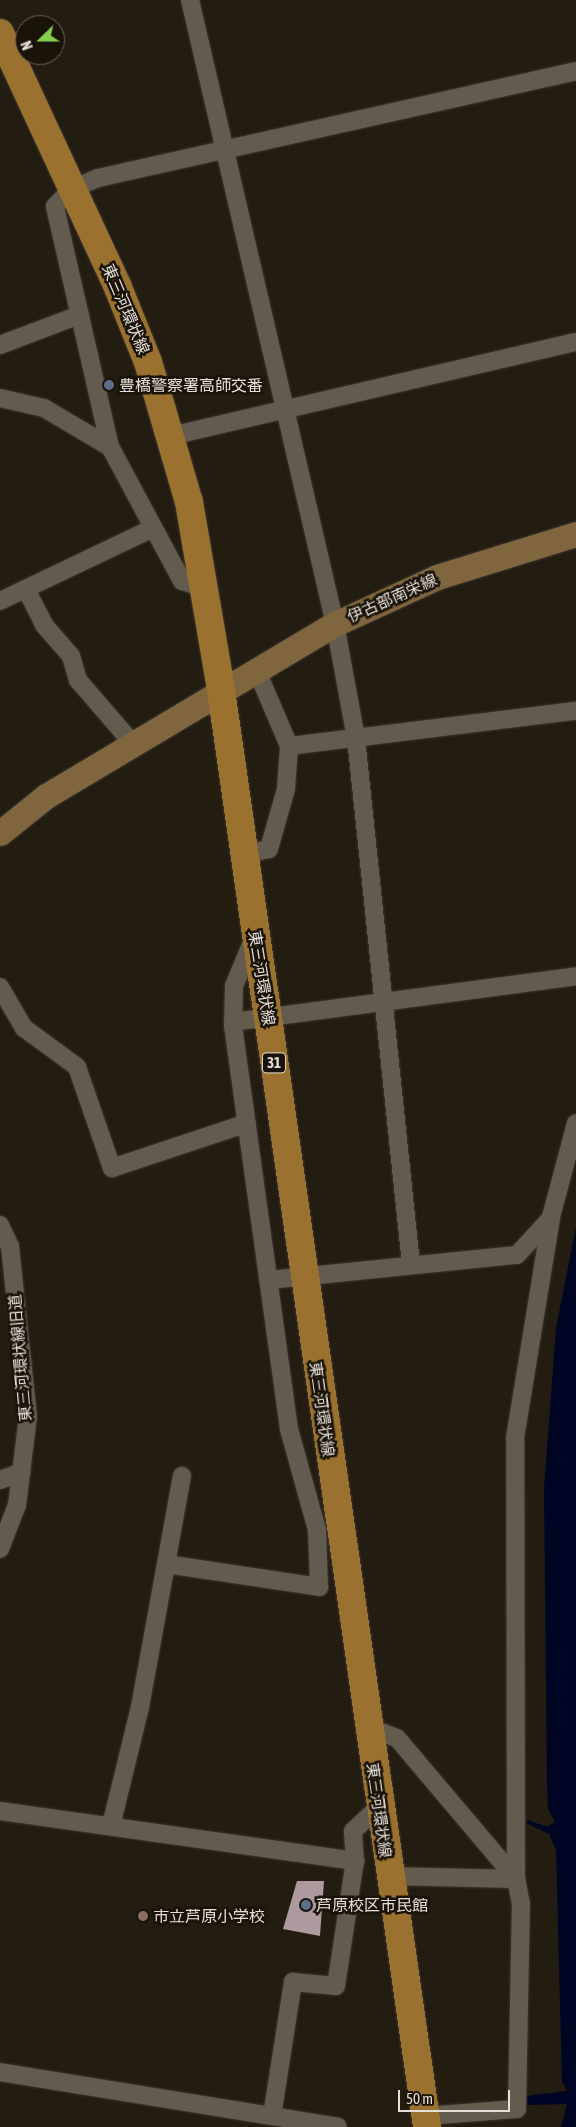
<!DOCTYPE html>
<html>
<head>
<meta charset="utf-8">
<style>
	body { margin:0 }
	#map { position:relative; width:576px; height:2127px; overflow:hidden; background:#231c11; font-family:"Asap Condensed","Noto Sans JP",sans-serif }
	div>[style] { position:absolute }
	[style*='--x'] { left:calc(var(--x)*1px); top:calc(var(--y)*1px); width:calc(var(--w)*1px); rotate:calc(var(--a)*1deg) }
	.water>* { inset:0; background:#000524 }
	.building>* { inset:0; background:#ac9a9f }
	.roads { filter:drop-shadow(0 0 1px #3c3730) drop-shadow(0 0 1px #3c3730) }
	.street>* { height:18px; margin:-9px; padding:0 9px; transform-origin:9px; border-radius:9px; background:#635b4e }
	.secondary>* { height:25px; margin:-12.5px; padding:0 12.5px; transform-origin:12.5px; border-radius:12.5px; background:#7f663e }
	.primary>* { height:28px; margin:-14px; padding:0 14px; transform-origin:14px; border-radius:14px; background:#9b712f }
	.dots>* { width:14px; height:14px; translate:-50% -50%; box-sizing:border-box; border:2px solid #1a1309; border-radius:50% }
	span { translate:-50% -50%; white-space:nowrap; text-align:center; line-height:1.15; -webkit-text-stroke:5px #1a1309; paint-order:stroke }
	.shield-label span { padding:1px 4px; background:#1a1309; border:1px solid; border-radius:4px; -webkit-text-stroke-width:0 }
	.shield-label { font-size:15px; color:#e4dfd8; font-weight:700 }
	.street-label { font-size:16px; color:#e4dfd8 }
	.poi-label { font-size:16px; color:#e4dfd8 }
	.left { translate:0 -50%; text-align:left }
	.north { position:absolute; left:15px; top:15px; width:50px; height:50px; box-sizing:border-box; background:#1a1309; border:1px solid #6b655c; border-radius:50%; rotate:248deg; font-size:14px; font-weight:700; line-height:20px; text-align:center; color:#e4dfd8 }
	.north::after { content:''; display:block; margin:auto; width:18px; height:22px; background:#84cf4d; clip-path:polygon(50% 0,100% 100%,50% 72%,0 100%) }
	.scale { position:absolute; left:398px; top:2090px; width:112px; height:22px; box-sizing:border-box; border:2px solid #e4dfd8; border-top:0; padding-left:6px; font-size:15px; line-height:18px; white-space:nowrap; color:#e4dfd8; -webkit-text-stroke:4px #1a1309; paint-order:stroke }
</style>
</head>
<body>
<div id="map">
	<div class="water">
		<i style="clip-path:polygon(576px 1227px,576px 2127px,561px 2127px,567px 2104px,527px 2105px,526px 2096px,567px 2091px,562px 2081px,556px 1850px,549px 1834px,526px 1823px,528px 1820px,547px 1827px,555px 1822px,548px 1809px,547px 1785px,544px 1488px,556px 1328px)"></i>
	</div>
	<div class="building">
		<i style="clip-path:polygon(297px 1881px,324px 1881px,320px 1936px,283px 1929px)"></i>
	</div>
	<div class="roads">
		<div class="street">
			<i style="--x:190;--y:0;--w:641;--a:76.92"></i>
			<i style="--x:335;--y:624;--w:116;--a:79.6"></i>
			<i style="--x:356;--y:738;--w:529;--a:84.03"></i>
			<i style="--x:0;--y:345;--w:85;--a:-20.8"></i>
			<i style="--x:0;--y:398;--w:45;--a:12.8"></i>
			<i style="--x:44;--y:408;--w:77;--a:30.6"></i>
			<i style="--x:171;--y:436;--w:416;--a:-13.1"></i>
			<i style="--x:204;--y:588;--w:23;--a:-162"></i>
			<i style="--x:182;--y:581;--w:152;--a:-118.2"></i>
			<i style="--x:110;--y:447;--w:247;--a:-102.9"></i>
			<i style="--x:55;--y:206;--w:24;--a:-45"></i>
			<i style="--x:72;--y:189;--w:28;--a:-23"></i>
			<i style="--x:98;--y:178;--w:490;--a:-12.6"></i>
			<i style="--x:27;--y:591;--w:38;--a:63"></i>
			<i style="--x:44;--y:625;--w:41;--a:48.9"></i>
			<i style="--x:71;--y:656;--w:25;--a:74"></i>
			<i style="--x:78;--y:680;--w:84;--a:49.3"></i>
			<i style="--x:0;--y:601;--w:170;--a:-25.5"></i>
			<i style="--x:289;--y:746;--w:289;--a:-7"></i>
			<i style="--x:244;--y:854;--w:25;--a:-11"></i>
			<i style="--x:269;--y:849;--w:62;--a:-74.2"></i>
			<i style="--x:286;--y:789;--w:43;--a:-86"></i>
			<i style="--x:289;--y:746;--w:82;--a:-113.1"></i>
			<i style="--x:0;--y:987;--w:48;--a:59.7"></i>
			<i style="--x:24;--y:1028;--w:66;--a:36.3"></i>
			<i style="--x:77;--y:1067;--w:107;--a:70.9"></i>
			<i style="--x:112;--y:1168;--w:142;--a:-18.4"></i>
			<i style="--x:233;--y:1022;--w:346;--a:-7.6"></i>
			<i style="--x:0;--y:1225;--w:23;--a:65"></i>
			<i style="--x:10;--y:1246;--w:171;--a:84"></i>
			<i style="--x:28;--y:1416;--w:90;--a:97"></i>
			<i style="--x:17;--y:1505;--w:47;--a:111.1"></i>
			<i style="--x:269;--y:1280;--w:249;--a:-5.8"></i>
			<i style="--x:517;--y:1255;--w:50;--a:-47.4"></i>
			<i style="--x:0;--y:1480;--w:23;--a:-20"></i>
			<i style="--x:166;--y:1564;--w:155;--a:8.5"></i>
			<i style="--x:319;--y:1587;--w:57;--a:-92"></i>
			<i style="--x:317;--y:1530;--w:105;--a:-105.5"></i>
			<i style="--x:289;--y:1429;--w:406;--a:-97.9"></i>
			<i style="--x:233;--y:1027;--w:41;--a:-88.6"></i>
			<i style="--x:234;--y:986;--w:55;--a:-67.6"></i>
			<i style="--x:368;--y:1727;--w:31;--a:21"></i>
			<i style="--x:397;--y:1738;--w:185;--a:49.8"></i>
			<i style="--x:0;--y:1811;--w:359;--a:8"></i>
			<i style="--x:111;--y:1826;--w:122;--a:-76.3"></i>
			<i style="--x:140;--y:1707;--w:235;--a:-79.7"></i>
			<i style="--x:388;--y:1876;--w:128;--a:1.3"></i>
			<i style="--x:0;--y:2072;--w:342;--a:9.2"></i>
			<i style="--x:272;--y:2116;--w:136;--a:-81.1"></i>
			<i style="--x:293;--y:1982;--w:43;--a:5.3"></i>
			<i style="--x:336;--y:1986;--w:126;--a:-81.4"></i>
			<i style="--x:355;--y:1861;--w:30;--a:-94"></i>
			<i style="--x:353;--y:1831;--w:34;--a:-43"></i>
			<i style="--x:425;--y:2116;--w:92;--a:-4.4"></i>
			<i style="--x:517;--y:2109;--w:205;--a:-88.9"></i>
			<i style="--x:521;--y:1904;--w:25;--a:-101"></i>
			<i style="--x:516;--y:1879;--w:441;--a:-90.1"></i>
			<i style="--x:515;--y:1438;--w:224;--a:-80.7"></i>
			<i style="--x:551;--y:1217;--w:97;--a:-75.1"></i>
		</div>
		<div class="secondary">
			<i style="--x:0;--y:833;--w:59;--a:-38.8"></i>
			<i style="--x:46;--y:796;--w:336;--a:-30.8"></i>
			<i style="--x:335;--y:624;--w:112;--a:-24.7"></i>
			<i style="--x:437;--y:577;--w:145;--a:-17.2"></i>
		</div>
		<div class="primary">
			<i style="--x:0;--y:33;--w:278;--a:65.1"></i>
			<i style="--x:117;--y:285;--w:83;--a:68.1"></i>
			<i style="--x:148;--y:362;--w:146;--a:73.7"></i>
			<i style="--x:189;--y:502;--w:191;--a:80.3"></i>
			<i style="--x:221;--y:690;--w:1452;--a:81.84"></i>
		</div>
	</div>
	<div class="dots">
		<i style="left:109px;top:385px;background:#5c6f8a"></i>
		<i style="left:306px;top:1905px;background:#5c6f8a"></i>
		<i style="left:143px;top:1916px;background:#8d6e63"></i>
	</div>
	<div class="shield-label">
		<span style="left:274px;top:1063px">31</span>
	</div>
	<div class="street-label">
		<span style="left:126px;top:309px;rotate:67deg">東三河環状線</span>
		<span style="left:392px;top:598px;rotate:-24deg">伊古部南栄線</span>
		<span style="left:262px;top:978px;rotate:81deg">東三河環状線</span>
		<span style="left:20px;top:1358px;rotate:-95deg">東三河環状線旧道</span>
		<span style="left:322px;top:1409px;rotate:82deg">東三河環状線</span>
		<span style="left:379px;top:1810px;rotate:82deg">東三河環状線</span>
	</div>
	<div class="poi-label">
		<span class="left" style="left:119px;top:385px">豊橋警察署高師交番</span>
		<span class="left" style="left:316px;top:1905px">芦原校区市民館</span>
		<span class="left" style="left:153px;top:1916px">市立芦原小学校</span>
	</div>
	<div class="north">N</div>
	<div class="scale">50 m</div>
</div>
</body>
</html>
